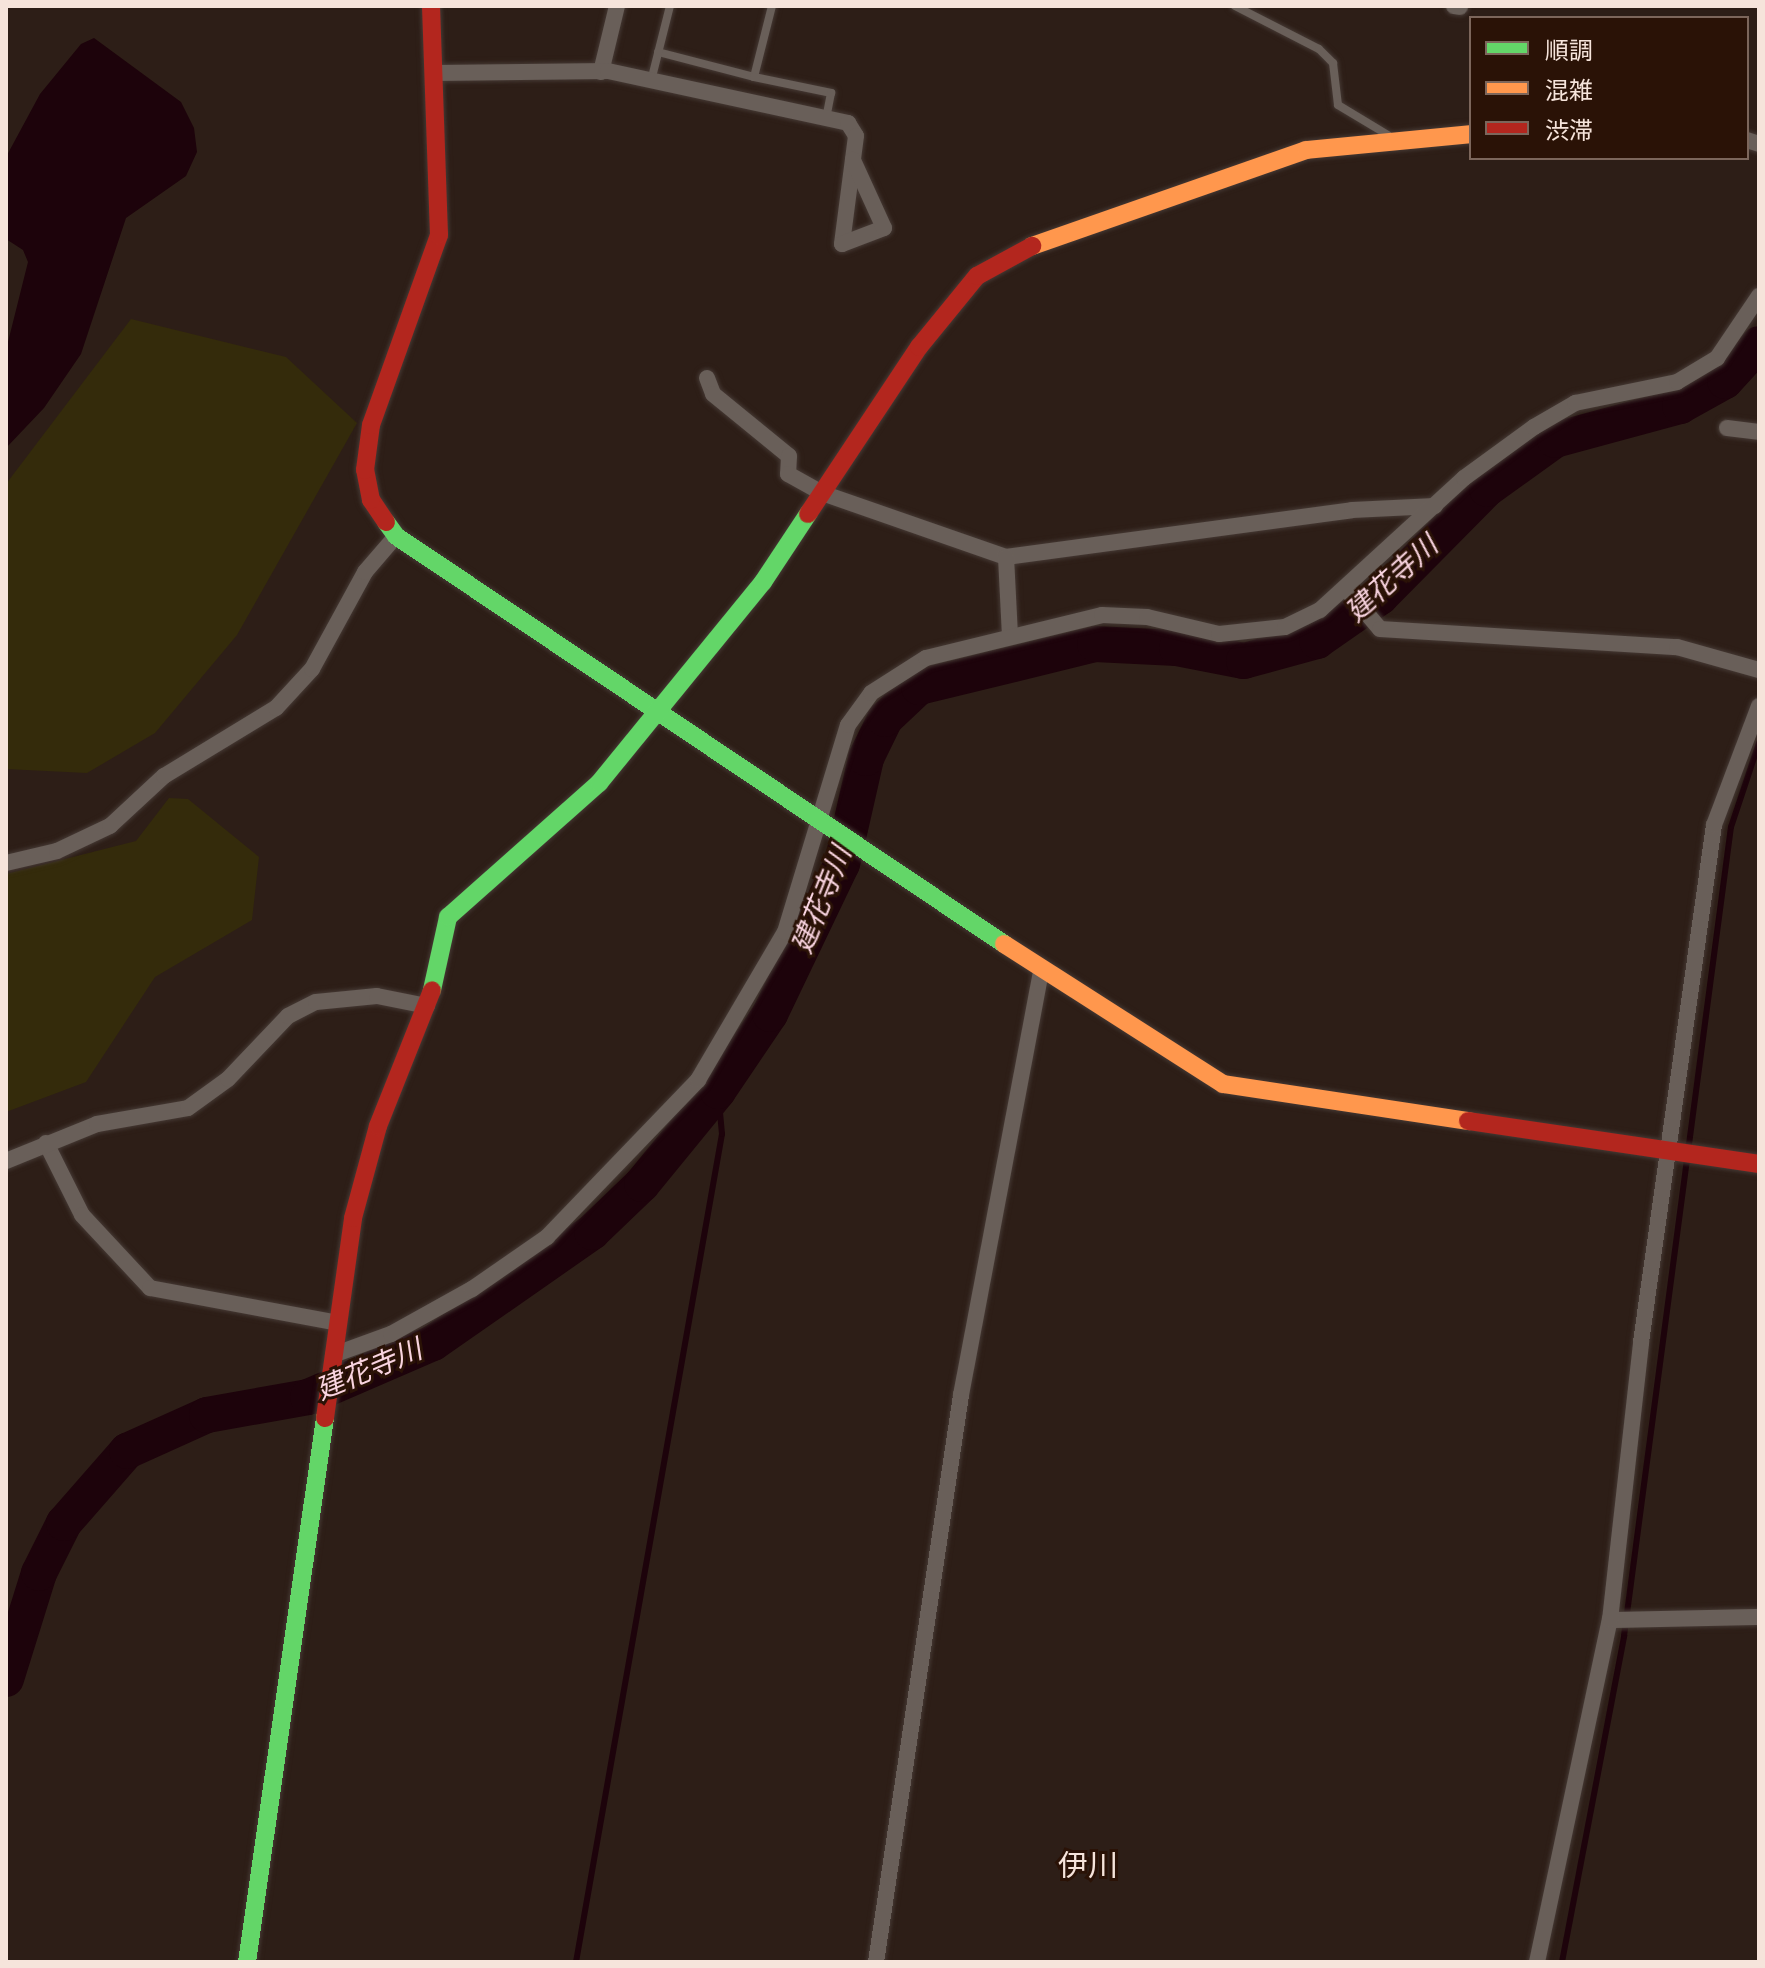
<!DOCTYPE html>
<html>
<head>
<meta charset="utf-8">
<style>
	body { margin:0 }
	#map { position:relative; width:1765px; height:1968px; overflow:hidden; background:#2d1e17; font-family:"Fira Sans Condensed","Noto Sans JP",sans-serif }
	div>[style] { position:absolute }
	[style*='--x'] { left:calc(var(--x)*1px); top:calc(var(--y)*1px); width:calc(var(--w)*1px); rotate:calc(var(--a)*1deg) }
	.green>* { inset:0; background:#342b0b }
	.water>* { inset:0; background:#1d030b }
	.stream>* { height:6px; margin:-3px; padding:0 3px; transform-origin:3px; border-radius:3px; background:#1d030b }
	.river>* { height:36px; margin:-18px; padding:0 18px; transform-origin:18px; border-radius:18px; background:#1d030b }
	.roads { filter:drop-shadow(0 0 2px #453934) drop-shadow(0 0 2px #453934) }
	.lane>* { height:8px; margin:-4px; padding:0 4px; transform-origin:4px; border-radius:4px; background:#695f59 }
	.street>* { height:16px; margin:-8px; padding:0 8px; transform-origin:8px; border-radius:8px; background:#695f59 }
	.fast>* { height:18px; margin:-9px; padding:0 9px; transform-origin:9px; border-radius:9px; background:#63d668 }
	.slow>* { height:18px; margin:-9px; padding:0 9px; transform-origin:9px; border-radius:9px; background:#ff974d }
	.jam>* { height:18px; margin:-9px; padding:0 9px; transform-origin:9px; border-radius:9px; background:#b3261e }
	span { translate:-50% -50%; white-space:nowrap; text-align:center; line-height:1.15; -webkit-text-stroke:6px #2a1206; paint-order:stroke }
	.water-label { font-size:28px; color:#f9d4e0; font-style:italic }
	.quarter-label { font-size:30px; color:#f6e4db }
	.frame { position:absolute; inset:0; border:8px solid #f6e4db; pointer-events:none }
	.legend { position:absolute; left:1469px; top:16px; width:280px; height:144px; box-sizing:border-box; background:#2a1206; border:2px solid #7c665b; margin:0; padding:10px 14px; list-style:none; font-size:24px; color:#f6e4db }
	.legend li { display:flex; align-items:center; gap:16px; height:40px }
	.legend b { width:40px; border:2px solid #7c665b }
</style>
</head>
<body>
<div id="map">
	<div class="green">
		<i style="clip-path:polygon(131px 319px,286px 357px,357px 423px,237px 635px,155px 733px,87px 773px,6px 769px,6px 484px)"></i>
		<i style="clip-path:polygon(169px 798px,188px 799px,259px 857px,252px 920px,155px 977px,86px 1082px,6px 1112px,6px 874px,136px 841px)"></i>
	</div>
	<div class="water">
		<i style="clip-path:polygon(94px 38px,181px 102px,194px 128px,197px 152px,186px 176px,126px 218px,81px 354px,44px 408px,6px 448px,6px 350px,28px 262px,23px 250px,6px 239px,6px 157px,40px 94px,81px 44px)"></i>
	</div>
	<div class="stream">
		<i style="--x:576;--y:1962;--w:841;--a:-80"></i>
		<i style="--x:722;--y:1134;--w:43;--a:-95.3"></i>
		<i style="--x:1562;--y:1962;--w:332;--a:-79.2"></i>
		<i style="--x:1624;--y:1636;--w:816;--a:-82.47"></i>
		<i style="--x:1731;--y:827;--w:89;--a:-71.6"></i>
	</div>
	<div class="river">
		<i style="--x:6;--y:1679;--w:111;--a:-72.7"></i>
		<i style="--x:39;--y:1573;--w:56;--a:-63.4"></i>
		<i style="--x:64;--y:1523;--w:96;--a:-48.8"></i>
		<i style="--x:127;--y:1451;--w:88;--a:-24.2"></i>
		<i style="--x:207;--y:1415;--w:103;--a:-10.1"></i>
		<i style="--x:308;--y:1397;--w:136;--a:-23.4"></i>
		<i style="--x:433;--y:1343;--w:194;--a:-34.9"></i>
		<i style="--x:592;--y:1232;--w:69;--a:-43.8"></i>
		<i style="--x:642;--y:1184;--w:120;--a:-50.7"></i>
		<i style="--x:718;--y:1091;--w:93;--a:-56"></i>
		<i style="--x:770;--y:1014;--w:166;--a:-64.4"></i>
		<i style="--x:842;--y:864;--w:109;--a:-77.2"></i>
		<i style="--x:866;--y:758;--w:43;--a:-64"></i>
		<i style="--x:885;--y:719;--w:47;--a:-43.3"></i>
		<i style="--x:919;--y:687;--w:181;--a:-13.7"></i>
		<i style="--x:1095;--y:644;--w:82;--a:2.8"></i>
		<i style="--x:1177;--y:648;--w:68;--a:11"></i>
		<i style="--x:1244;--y:661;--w:76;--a:-15.3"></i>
		<i style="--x:1317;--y:641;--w:77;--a:-34.9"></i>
		<i style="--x:1380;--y:597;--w:152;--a:-45.3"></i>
		<i style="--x:1487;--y:489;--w:84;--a:-35.8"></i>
		<i style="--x:1555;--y:440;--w:130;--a:-15.2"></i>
		<i style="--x:1680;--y:406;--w:51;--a:-29.1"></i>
		<i style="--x:1725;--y:381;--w:50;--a:-47.4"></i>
	</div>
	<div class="roads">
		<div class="lane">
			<i style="--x:1235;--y:6;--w:94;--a:27.1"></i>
			<i style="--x:1319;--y:49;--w:20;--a:45"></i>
			<i style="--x:1333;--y:63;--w:42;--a:83.2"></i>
			<i style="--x:1338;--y:105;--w:58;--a:31"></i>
			<i style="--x:658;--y:52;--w:99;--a:14.6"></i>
			<i style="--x:754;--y:77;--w:73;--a:-75.8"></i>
			<i style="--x:754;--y:77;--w:79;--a:11.7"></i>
			<i style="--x:831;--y:93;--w:25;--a:101"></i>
			<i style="--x:651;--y:81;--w:77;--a:-75.8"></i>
		</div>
		<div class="street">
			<i style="--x:1454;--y:6;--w:6;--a:9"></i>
			<i style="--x:601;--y:72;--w:68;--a:-76.4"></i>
			<i style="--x:435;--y:73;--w:173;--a:-0.7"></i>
			<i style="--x:608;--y:71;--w:246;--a:12.2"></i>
			<i style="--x:848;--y:123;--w:15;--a:58"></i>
			<i style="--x:856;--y:136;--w:109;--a:97.4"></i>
			<i style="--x:842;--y:244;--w:45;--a:-20.9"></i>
			<i style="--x:884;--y:228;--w:75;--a:-114.5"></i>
			<i style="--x:1747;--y:140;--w:13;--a:18"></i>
			<i style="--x:707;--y:378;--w:17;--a:69"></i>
			<i style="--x:713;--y:394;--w:98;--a:39.2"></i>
			<i style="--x:789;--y:456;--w:18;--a:93"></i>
			<i style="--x:788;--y:474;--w:39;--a:29"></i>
			<i style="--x:822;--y:493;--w:195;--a:19.2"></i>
			<i style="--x:1006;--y:557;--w:349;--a:-7.7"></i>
			<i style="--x:1352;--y:510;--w:83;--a:-2.8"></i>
			<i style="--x:1727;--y:428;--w:32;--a:7"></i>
			<i style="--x:1006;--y:557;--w:80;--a:87.1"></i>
			<i style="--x:1346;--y:589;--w:52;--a:49.6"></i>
			<i style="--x:1380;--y:629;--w:298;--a:3.5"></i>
			<i style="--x:1677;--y:647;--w:85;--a:15.7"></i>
			<i style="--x:6;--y:863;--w:52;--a:-13.2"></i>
			<i style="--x:57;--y:851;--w:59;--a:-25.3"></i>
			<i style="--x:110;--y:826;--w:74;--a:-42.8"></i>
			<i style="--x:164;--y:776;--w:131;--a:-31.3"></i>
			<i style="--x:276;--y:708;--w:53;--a:-47.3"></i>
			<i style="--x:312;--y:669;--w:111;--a:-61.3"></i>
			<i style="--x:365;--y:572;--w:48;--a:-49.3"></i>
			<i style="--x:46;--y:1143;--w:80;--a:63.4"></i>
			<i style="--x:82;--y:1215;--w:100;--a:47"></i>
			<i style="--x:150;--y:1288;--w:191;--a:10.5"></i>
			<i style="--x:6;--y:1161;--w:98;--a:-22.1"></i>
			<i style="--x:97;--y:1124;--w:92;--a:-10"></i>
			<i style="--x:188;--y:1108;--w:49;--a:-35.9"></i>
			<i style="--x:228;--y:1079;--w:87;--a:-46.4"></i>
			<i style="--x:288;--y:1016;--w:31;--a:-27"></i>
			<i style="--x:316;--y:1002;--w:61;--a:-5.6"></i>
			<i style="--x:377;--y:996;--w:51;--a:11.3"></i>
			<i style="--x:333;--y:1355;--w:62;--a:-19.9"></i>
			<i style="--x:391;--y:1334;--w:93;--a:-29.1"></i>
			<i style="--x:472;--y:1289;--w:91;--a:-34.7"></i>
			<i style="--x:547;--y:1237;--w:218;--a:-46.1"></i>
			<i style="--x:698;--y:1080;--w:172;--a:-59.6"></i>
			<i style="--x:785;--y:932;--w:216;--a:-73.1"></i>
			<i style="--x:848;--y:725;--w:39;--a:-54"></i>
			<i style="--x:871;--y:693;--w:65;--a:-32.5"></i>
			<i style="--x:926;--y:658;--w:181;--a:-13.7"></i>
			<i style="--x:1102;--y:615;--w:45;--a:2.5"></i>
			<i style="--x:1147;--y:617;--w:74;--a:13.3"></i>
			<i style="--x:1219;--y:634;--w:66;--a:-6.1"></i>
			<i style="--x:1285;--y:627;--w:39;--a:-26"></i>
			<i style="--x:1320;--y:610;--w:195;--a:-42.5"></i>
			<i style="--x:1464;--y:478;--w:87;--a:-36.1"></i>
			<i style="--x:1534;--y:427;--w:48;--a:-30.3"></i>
			<i style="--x:1575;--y:403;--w:104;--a:-11.6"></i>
			<i style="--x:1677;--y:382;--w:47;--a:-31"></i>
			<i style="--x:1717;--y:358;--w:75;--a:-55.9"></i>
			<i style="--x:1610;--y:1620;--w:149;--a:-1.2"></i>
			<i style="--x:876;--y:1962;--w:573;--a:-81.47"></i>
			<i style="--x:961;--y:1395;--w:431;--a:-79.3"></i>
			<i style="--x:1537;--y:1962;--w:350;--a:-78"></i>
			<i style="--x:1610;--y:1620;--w:280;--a:-83.6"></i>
			<i style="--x:1641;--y:1342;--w:522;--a:-81.96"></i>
			<i style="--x:1714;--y:825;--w:127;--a:-69.3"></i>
		</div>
		<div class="fast">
			<i style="--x:386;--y:522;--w:17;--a:54"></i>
			<i style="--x:396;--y:536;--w:732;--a:33.86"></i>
			<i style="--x:432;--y:990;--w:75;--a:-77.6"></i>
			<i style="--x:448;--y:917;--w:202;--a:-41.6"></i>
			<i style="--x:599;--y:783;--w:259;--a:-50.8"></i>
			<i style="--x:763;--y:582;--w:82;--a:-56.5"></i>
			<i style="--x:247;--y:1962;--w:550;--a:-81.84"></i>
		</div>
		<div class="slow">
			<i style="--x:1032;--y:246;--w:290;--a:-19.3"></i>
			<i style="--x:1306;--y:150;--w:166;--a:-5.5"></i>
			<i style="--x:1004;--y:944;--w:260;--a:32.6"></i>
			<i style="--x:1223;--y:1084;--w:248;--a:8.6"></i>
		</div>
		<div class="jam">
			<i style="--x:808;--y:514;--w:201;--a:-56.4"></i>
			<i style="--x:919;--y:347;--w:92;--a:-50.8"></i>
			<i style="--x:977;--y:276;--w:63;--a:-28.6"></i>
			<i style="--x:386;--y:522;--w:27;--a:-124"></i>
			<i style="--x:371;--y:500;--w:31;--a:-101"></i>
			<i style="--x:365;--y:470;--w:45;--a:-82.4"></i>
			<i style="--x:371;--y:425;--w:202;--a:-70.3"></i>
			<i style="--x:439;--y:235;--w:229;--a:-92"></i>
			<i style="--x:1468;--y:1121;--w:294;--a:8.4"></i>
			<i style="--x:325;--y:1418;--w:202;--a:-82"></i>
			<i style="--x:353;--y:1218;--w:95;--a:-74.8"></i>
			<i style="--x:378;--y:1126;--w:146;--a:-68.3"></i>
		</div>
	</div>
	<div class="water-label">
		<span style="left:1392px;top:579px;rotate:-42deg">建花寺川</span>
		<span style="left:822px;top:900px;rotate:-68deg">建花寺川</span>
		<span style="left:369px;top:1370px;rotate:-23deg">建花寺川</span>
	</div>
	<div class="quarter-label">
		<span style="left:1088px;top:1866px">伊川</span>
	</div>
	<div class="frame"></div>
	<ul class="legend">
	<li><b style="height:10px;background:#63d668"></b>順調</li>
	<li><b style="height:10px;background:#ff974d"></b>混雑</li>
	<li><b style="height:10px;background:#b3261e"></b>渋滞</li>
	</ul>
</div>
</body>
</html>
